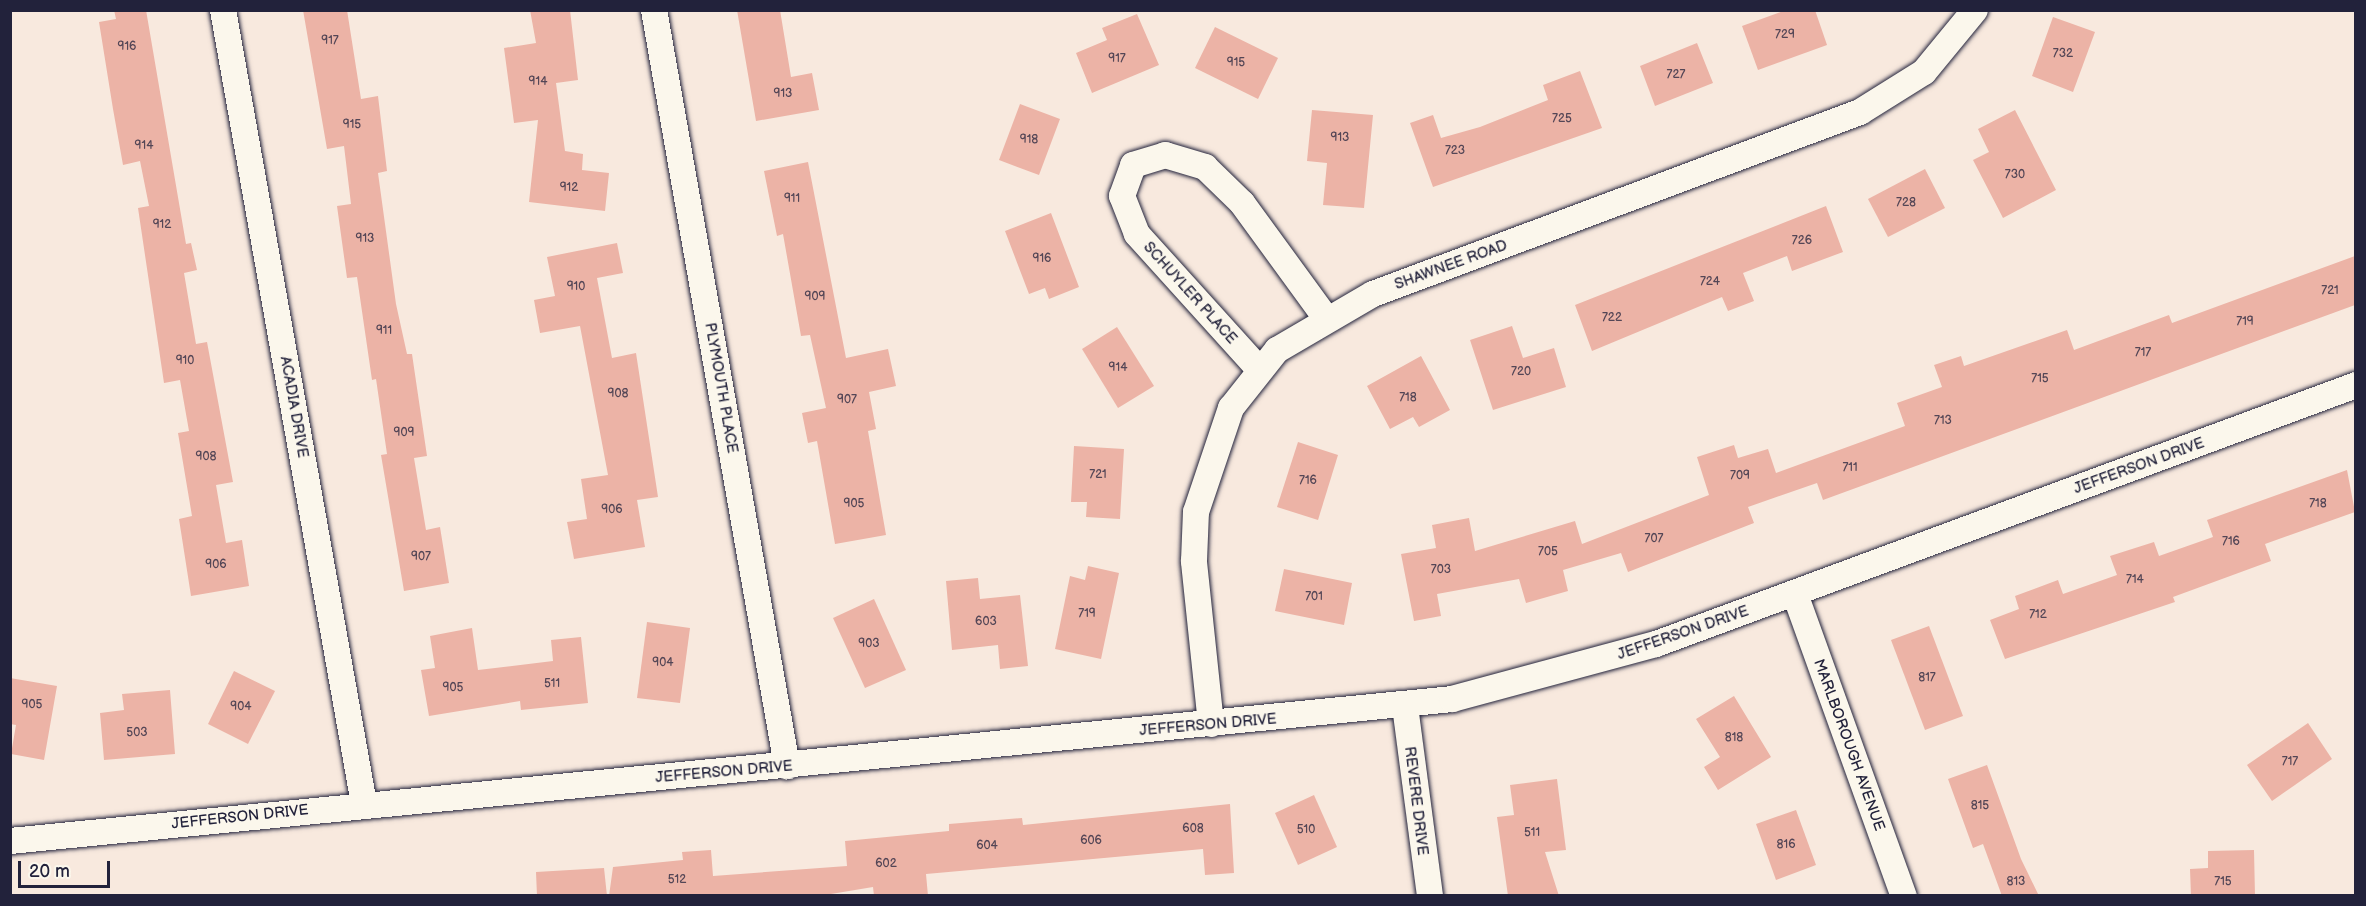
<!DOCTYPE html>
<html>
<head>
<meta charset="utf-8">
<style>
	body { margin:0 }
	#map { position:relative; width:2366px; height:906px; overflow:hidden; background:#f8e9de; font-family:"Balsamiq Sans",sans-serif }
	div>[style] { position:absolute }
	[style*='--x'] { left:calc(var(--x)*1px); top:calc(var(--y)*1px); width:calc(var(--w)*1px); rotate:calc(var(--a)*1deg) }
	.building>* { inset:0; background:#ecb3a6 }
	.roads { filter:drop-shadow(0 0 2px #22223b) drop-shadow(0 0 2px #22223b) }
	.street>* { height:26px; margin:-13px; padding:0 13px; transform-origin:13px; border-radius:13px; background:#fbf7ec }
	span { translate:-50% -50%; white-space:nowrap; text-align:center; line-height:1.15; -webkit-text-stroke:6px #fbf7ec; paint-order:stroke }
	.number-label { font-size:12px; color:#544656 }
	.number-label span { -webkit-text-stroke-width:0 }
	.street-label { font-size:15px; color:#22223b }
	.frame { position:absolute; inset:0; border:12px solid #22223b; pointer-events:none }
	.scale { position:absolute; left:18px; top:861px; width:92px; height:27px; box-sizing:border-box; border:3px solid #22223b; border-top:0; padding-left:8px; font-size:18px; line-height:21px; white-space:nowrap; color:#22223b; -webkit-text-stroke:4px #fbf7ec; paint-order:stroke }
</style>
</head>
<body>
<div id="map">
	<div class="building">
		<i style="clip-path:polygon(114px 10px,146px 10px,186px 244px,191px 243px,197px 270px,184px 273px,196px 344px,207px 342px,233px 482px,216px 485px,226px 543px,242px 540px,249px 586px,191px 596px,179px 519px,192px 516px,178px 433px,189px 431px,180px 380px,164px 383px,138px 208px,149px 206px,140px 161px,123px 165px,113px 109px,99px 22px,116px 19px)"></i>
		<i style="clip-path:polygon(303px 10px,347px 10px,361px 99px,378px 96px,387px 171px,378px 173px,396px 304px,407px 354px,412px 354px,427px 456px,414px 458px,426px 530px,440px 527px,449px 583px,404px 591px,381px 455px,387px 454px,376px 379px,372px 380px,357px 277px,347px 278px,337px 206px,351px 204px,344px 146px,327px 149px)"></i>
		<i style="clip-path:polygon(530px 10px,570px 10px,578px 80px,556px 83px,565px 151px,583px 154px,582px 170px,609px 173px,605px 211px,529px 202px,538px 120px,514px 123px,504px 48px,536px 43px)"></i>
		<i style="clip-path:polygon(737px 10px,780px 10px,791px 77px,812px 73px,819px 110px,756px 121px)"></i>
		<i style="clip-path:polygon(1786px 10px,1815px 10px,1827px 45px,1758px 70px,1742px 26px)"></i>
		<i style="clip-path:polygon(1137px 14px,1159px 65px,1092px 93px,1076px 53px,1107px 40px,1102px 28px)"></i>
		<i style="clip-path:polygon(2053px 17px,2095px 32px,2073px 92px,2032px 76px)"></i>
		<i style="clip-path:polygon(1215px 27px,1278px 58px,1258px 99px,1195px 68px)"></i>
		<i style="clip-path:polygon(1697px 43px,1713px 83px,1655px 106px,1640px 66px)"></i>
		<i style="clip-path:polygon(1580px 71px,1602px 128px,1433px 187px,1410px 123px,1433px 115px,1441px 138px,1480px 127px,1548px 100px,1543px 85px)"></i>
		<i style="clip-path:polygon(1020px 104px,1060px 119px,1039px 175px,999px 160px)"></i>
		<i style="clip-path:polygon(1312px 110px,1373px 115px,1364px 208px,1323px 205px,1327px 163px,1307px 161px)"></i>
		<i style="clip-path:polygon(2015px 110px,2056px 190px,2003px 218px,1973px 160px,1989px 152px,1978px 129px)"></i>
		<i style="clip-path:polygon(808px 162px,846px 358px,888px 349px,896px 386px,869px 392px,876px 429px,868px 431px,886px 535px,835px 544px,817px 441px,808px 443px,802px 413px,826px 408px,810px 335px,801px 336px,783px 234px,777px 236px,764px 171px)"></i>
		<i style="clip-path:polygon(1925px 169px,1945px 208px,1888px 237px,1868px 199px)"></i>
		<i style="clip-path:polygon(1826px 206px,1843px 252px,1792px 271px,1787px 256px,1743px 273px,1754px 301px,1728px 311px,1722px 297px,1592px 351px,1575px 305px)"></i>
		<i style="clip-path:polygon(1051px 213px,1079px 287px,1049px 299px,1045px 288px,1029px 294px,1005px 231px)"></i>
		<i style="clip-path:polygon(617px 243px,623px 273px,597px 278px,612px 358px,636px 353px,658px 497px,637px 500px,645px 547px,574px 559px,567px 522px,587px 519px,581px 479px,608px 475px,580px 326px,540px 333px,534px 300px,555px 296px,547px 257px)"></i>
		<i style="clip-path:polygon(2355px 256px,2355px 305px,1823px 500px,1817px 483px,1748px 507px,1754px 523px,1628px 572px,1621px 553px,1563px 570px,1568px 591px,1526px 603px,1519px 579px,1437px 594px,1441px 616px,1414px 621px,1401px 554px,1436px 548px,1432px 525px,1469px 518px,1475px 551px,1575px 521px,1582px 544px,1709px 495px,1697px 457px,1734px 445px,1738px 458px,1768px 449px,1776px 473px,1905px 426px,1897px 403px,1942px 387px,1934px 365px,1961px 356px,1964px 366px,2067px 330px,2074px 350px,2169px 315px,2172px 323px)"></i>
		<i style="clip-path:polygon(1512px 326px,1523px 358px,1554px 348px,1566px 387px,1493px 410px,1470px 340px)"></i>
		<i style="clip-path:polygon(1117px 327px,1154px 386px,1118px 408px,1082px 349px)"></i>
		<i style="clip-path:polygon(1421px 356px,1450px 410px,1419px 427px,1413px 417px,1390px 429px,1367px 386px)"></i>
		<i style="clip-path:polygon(1298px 442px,1338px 455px,1318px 520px,1277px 507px)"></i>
		<i style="clip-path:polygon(1074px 446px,1124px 449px,1120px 519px,1086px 517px,1087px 502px,1071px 502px)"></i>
		<i style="clip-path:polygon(2347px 470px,2355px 512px,2265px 544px,2271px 561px,2173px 597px,2175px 602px,2005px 659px,1990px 620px,2019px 609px,2015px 596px,2058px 580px,2063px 594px,2117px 575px,2110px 556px,2154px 542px,2159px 556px,2213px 537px,2207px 520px)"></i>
		<i style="clip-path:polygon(1088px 566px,1119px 573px,1101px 659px,1055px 649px,1070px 576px,1085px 580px)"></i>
		<i style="clip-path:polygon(1284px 569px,1352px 583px,1344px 625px,1275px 611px)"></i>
		<i style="clip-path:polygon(978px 578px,980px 599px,1020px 595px,1028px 666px,1000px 669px,998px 645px,952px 650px,946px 581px)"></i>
		<i style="clip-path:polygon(874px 599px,906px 670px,865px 688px,833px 618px)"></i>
		<i style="clip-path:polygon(647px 622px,690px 628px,680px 703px,637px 698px)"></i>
		<i style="clip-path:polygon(1929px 626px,1963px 716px,1925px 730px,1891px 640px)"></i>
		<i style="clip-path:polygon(472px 628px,478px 670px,553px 661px,551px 640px,581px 637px,588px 703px,521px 710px,520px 701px,429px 716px,421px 670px,435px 668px,430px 636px)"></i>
		<i style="clip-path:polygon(234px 671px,275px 691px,248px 744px,208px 724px)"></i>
		<i style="clip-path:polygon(10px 678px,57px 686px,44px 760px,11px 754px,16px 725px,10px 724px)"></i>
		<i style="clip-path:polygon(170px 690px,175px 754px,104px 760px,100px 713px,124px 710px,122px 694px)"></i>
		<i style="clip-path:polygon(1734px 696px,1771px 757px,1718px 790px,1704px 767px,1720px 757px,1696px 719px)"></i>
		<i style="clip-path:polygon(2308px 723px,2332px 759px,2272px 801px,2247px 765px)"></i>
		<i style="clip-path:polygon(1987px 765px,2021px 859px,2039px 896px,2002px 896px,1983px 844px,1973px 848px,1948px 779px)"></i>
		<i style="clip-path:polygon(1557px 779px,1566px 850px,1545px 852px,1559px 896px,1508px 896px,1497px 817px,1514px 815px,1510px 785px)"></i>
		<i style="clip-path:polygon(1314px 795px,1337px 847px,1298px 865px,1275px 813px)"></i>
		<i style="clip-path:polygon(1230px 804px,1234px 873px,1205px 875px,1203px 849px,926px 874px,928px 896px,874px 896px,873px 887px,819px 896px,609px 896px,613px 867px,683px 860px,682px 852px,711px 850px,713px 876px,847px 866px,845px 841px,949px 831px,949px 824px,1022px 818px,1023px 825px)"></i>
		<i style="clip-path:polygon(1796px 810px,1816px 865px,1776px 880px,1756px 824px)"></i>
		<i style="clip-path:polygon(2254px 850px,2255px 896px,2191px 896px,2190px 869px,2208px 868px,2208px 851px)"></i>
		<i style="clip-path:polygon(604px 868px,607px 896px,537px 896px,536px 872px)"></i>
	</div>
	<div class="roads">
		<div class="street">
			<i style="--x:223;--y:10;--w:806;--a:79.93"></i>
			<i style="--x:654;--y:10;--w:768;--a:80.02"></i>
			<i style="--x:1258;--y:368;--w:181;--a:-132.1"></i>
			<i style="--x:1137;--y:234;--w:41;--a:-111.5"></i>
			<i style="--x:1122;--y:196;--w:33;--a:-70"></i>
			<i style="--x:1133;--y:165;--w:34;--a:-17"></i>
			<i style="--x:1165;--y:155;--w:42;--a:16.7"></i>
			<i style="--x:1205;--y:167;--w:52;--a:44.2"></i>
			<i style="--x:1242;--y:203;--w:142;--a:53.9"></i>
			<i style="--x:1795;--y:594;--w:321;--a:70.2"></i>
			<i style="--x:1405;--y:706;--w:192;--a:82.5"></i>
			<i style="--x:1211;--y:724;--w:164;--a:-96"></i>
			<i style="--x:1194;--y:561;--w:49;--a:-87.7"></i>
			<i style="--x:1196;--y:512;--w:110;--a:-71.4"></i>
			<i style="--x:1231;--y:408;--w:74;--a:-51.6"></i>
			<i style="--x:1277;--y:350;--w:111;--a:-30.3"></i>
			<i style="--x:1373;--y:294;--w:520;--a:-20.49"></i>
			<i style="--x:1860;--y:112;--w:75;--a:-32"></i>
			<i style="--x:1924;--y:72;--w:80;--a:-50.6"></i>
			<i style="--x:10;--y:841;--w:1449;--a:-5.62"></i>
			<i style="--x:1452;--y:699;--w:211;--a:-15.1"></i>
			<i style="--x:1656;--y:644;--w:746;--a:-20.3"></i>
		</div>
	</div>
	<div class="number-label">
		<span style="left:1785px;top:35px">729</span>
		<span style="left:330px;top:41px">917</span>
		<span style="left:127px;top:47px">916</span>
		<span style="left:2063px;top:54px">732</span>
		<span style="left:1117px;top:59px">917</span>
		<span style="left:1236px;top:63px">915</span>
		<span style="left:1676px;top:75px">727</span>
		<span style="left:538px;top:82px">914</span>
		<span style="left:783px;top:94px">913</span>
		<span style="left:1562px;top:119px">725</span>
		<span style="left:352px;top:125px">915</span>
		<span style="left:1340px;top:138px">913</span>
		<span style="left:1029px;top:140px">918</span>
		<span style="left:144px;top:146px">914</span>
		<span style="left:1455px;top:151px">723</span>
		<span style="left:2015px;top:175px">730</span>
		<span style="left:569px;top:188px">912</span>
		<span style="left:792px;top:199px">911</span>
		<span style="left:1906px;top:203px">728</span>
		<span style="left:162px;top:225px">912</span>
		<span style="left:365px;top:239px">913</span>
		<span style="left:1802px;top:241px">726</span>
		<span style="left:1042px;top:259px">916</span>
		<span style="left:1710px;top:282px">724</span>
		<span style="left:576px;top:287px">910</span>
		<span style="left:2330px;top:291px">721</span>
		<span style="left:815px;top:297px">909</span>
		<span style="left:1612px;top:318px">722</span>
		<span style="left:2245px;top:322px">719</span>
		<span style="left:384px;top:331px">911</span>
		<span style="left:2143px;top:353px">717</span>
		<span style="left:185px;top:361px">910</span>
		<span style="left:1118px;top:368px">914</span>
		<span style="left:1521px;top:372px">720</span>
		<span style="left:2040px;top:379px">715</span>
		<span style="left:618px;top:394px">908</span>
		<span style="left:1408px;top:398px">718</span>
		<span style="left:847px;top:400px">907</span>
		<span style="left:1943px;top:421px">713</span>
		<span style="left:404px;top:433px">909</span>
		<span style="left:206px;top:457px">908</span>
		<span style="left:1850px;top:468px">711</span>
		<span style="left:1098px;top:475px">721</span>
		<span style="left:1740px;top:476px">709</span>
		<span style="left:1308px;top:481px">716</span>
		<span style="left:854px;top:504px">905</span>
		<span style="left:2318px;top:504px">718</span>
		<span style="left:612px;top:510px">906</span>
		<span style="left:1654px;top:539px">707</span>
		<span style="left:2231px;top:542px">716</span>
		<span style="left:1548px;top:552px">705</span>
		<span style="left:421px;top:557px">907</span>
		<span style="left:216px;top:565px">906</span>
		<span style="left:1441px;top:570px">703</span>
		<span style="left:2135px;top:580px">714</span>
		<span style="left:1314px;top:597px">701</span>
		<span style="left:1087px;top:614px">719</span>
		<span style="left:2038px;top:615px">712</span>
		<span style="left:986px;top:622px">603</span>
		<span style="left:869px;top:644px">903</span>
		<span style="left:663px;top:663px">904</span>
		<span style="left:1927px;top:678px">817</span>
		<span style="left:552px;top:684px">511</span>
		<span style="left:453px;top:688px">905</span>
		<span style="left:32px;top:705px">905</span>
		<span style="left:241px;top:707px">904</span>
		<span style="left:137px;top:733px">503</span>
		<span style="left:1734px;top:738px">818</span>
		<span style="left:2290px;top:762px">717</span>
		<span style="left:1980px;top:806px">815</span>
		<span style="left:1193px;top:829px">608</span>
		<span style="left:1306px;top:830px">510</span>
		<span style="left:1532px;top:833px">511</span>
		<span style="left:1091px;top:841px">606</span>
		<span style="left:1786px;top:845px">816</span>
		<span style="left:987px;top:846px">604</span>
		<span style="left:886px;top:864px">602</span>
		<span style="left:677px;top:880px">512</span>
		<span style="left:2016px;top:882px">813</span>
		<span style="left:2223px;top:882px">715</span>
	</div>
	<div class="street-label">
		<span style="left:1451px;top:265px;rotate:-20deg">SHAWNEE ROAD</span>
		<span style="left:1190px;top:293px;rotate:48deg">SCHUYLER PLACE</span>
		<span style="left:721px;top:388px;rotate:80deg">PLYMOUTH PLACE</span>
		<span style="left:294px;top:407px;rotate:80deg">ACADIA DRIVE</span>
		<span style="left:2139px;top:466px;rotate:-20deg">JEFFERSON DRIVE</span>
		<span style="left:1683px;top:633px;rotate:-19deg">JEFFERSON DRIVE</span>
		<span style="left:1208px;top:725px;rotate:-5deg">JEFFERSON DRIVE</span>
		<span style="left:1849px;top:745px;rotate:70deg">MARLBOROUGH AVENUE</span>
		<span style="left:724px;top:772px;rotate:-5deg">JEFFERSON DRIVE</span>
		<span style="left:1416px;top:801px;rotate:83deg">REVERE DRIVE</span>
		<span style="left:240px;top:817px;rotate:-6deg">JEFFERSON DRIVE</span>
	</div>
	<div class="frame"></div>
	<div class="scale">20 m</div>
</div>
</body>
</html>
